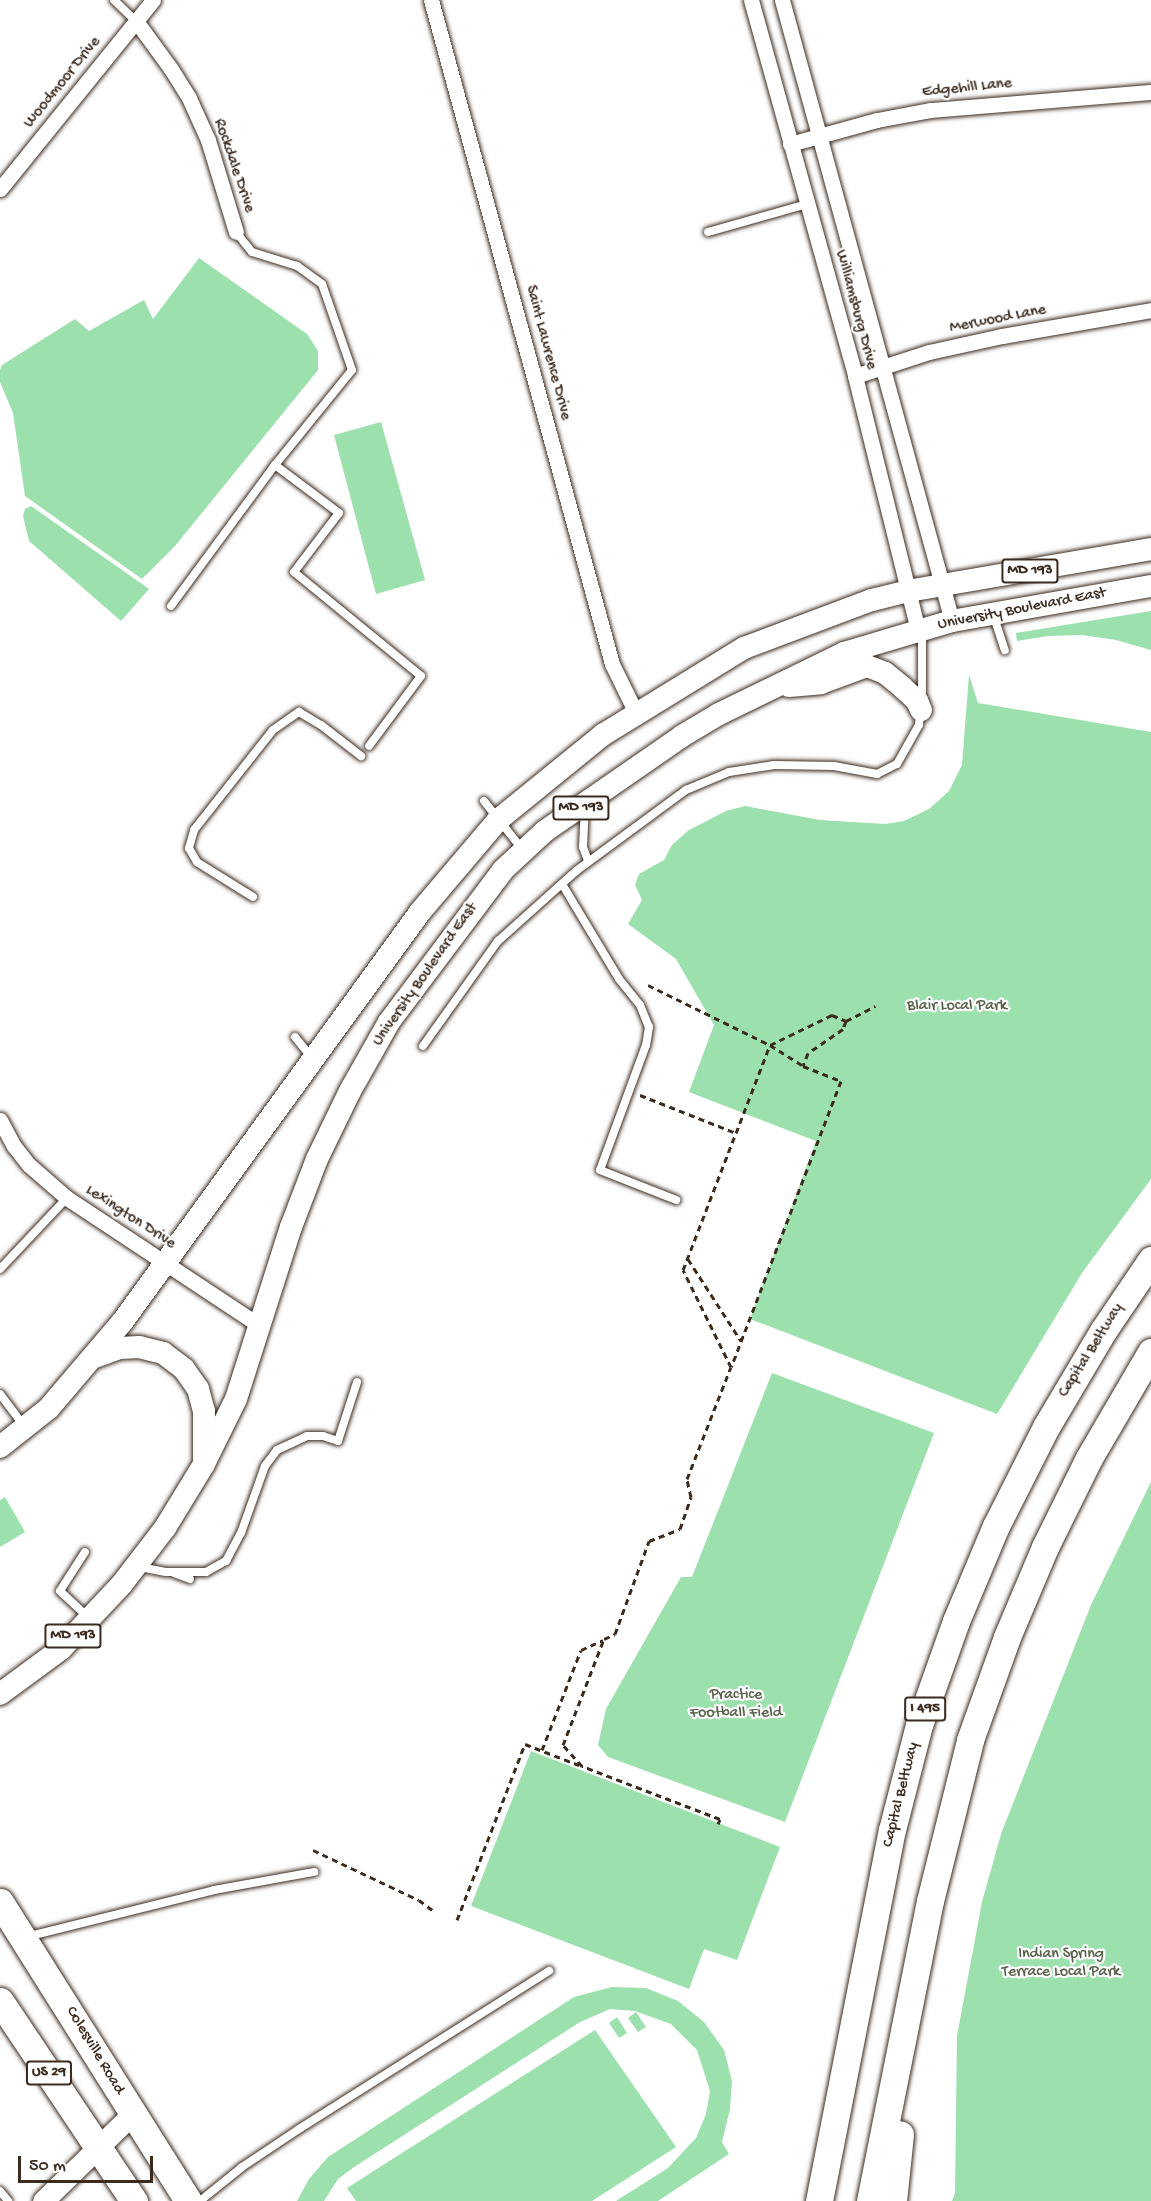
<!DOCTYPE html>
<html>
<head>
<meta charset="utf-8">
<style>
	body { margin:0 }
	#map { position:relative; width:1151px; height:2201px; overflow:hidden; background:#fff; font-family:"Gochi Hand",sans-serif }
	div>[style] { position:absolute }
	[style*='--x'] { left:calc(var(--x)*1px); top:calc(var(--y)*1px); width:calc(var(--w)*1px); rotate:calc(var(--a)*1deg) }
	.green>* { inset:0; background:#9be0ad }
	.path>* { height:3px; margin-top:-1.5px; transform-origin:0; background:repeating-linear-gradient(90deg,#3b2a1e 0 6px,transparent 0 10.5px) }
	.roads { filter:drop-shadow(0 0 2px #3b2a1e) drop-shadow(0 0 2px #3b2a1e) }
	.lane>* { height:8px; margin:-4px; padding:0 4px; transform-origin:4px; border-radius:4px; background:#fff }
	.street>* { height:15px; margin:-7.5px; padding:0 7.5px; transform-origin:7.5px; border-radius:7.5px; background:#fff }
	.secondary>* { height:21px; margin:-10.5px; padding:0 10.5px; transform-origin:10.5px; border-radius:10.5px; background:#fff }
	.primary>* { height:22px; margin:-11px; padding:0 11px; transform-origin:11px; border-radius:11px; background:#fff }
	.highway>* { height:27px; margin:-13.5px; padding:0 13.5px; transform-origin:13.5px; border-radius:13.5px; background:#fff }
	span { translate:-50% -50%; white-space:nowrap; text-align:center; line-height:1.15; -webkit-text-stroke:4.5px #fff; paint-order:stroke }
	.shield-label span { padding:2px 4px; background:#fff; border:2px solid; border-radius:4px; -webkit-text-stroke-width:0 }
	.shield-label { font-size:15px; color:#3b2a1e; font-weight:700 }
	.street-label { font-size:16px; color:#3b2a1e }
	.park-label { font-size:16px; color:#586149 }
	.scale { position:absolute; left:18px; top:2156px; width:135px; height:27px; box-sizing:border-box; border:3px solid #3b2a1e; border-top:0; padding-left:8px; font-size:18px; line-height:21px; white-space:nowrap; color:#3b2a1e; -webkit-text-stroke:4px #fff; paint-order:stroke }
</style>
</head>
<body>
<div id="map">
	<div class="green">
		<i style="clip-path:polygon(199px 258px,307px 334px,318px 351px,318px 370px,175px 546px,142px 579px,25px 496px,13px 413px,0 382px,0 370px,2px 365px,75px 319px,89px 331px,144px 300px,153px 319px)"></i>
		<i style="clip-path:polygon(381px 422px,425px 580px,376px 594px,334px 435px)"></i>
		<i style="clip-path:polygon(31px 506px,149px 589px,121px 621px,29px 541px,23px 516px,25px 509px)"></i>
		<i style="clip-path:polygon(1151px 611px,1151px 650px,1116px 640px,1082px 635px,1048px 636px,1017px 641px,1016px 633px)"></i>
		<i style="clip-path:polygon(969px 675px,978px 703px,1151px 732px,1151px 1179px,1082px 1273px,997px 1414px,750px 1319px,816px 1141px,689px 1092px,714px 1025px,676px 959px,628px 924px,642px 900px,635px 885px,639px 874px,664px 860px,672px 845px,689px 830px,726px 811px,745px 806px,820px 820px,885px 824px,904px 821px,929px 809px,949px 791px,962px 765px)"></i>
		<i style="clip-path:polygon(772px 1373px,934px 1433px,785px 1822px,608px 1757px,598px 1745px,606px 1709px,681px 1577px,692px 1577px)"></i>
		<i style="clip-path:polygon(1151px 1482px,1151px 2201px,952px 2201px,955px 2193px,957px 2036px,982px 1902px,1001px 1834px,1091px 1605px)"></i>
		<i style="clip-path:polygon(5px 1497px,25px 1532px,0 1547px,0 1500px)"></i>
		<i style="clip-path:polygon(531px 1751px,780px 1847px,737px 1960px,704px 1949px,689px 1989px,471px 1906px)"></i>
		<i style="clip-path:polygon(612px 1987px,646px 1988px,678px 2001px,704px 2022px,724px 2050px,732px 2081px,730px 2109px,722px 2142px,729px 2154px,658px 2201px,616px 2201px,668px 2168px,696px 2138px,706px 2114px,710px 2091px,697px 2050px,671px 2024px,635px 2011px,610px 2009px,580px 2022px,354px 2167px,338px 2179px,324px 2201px,297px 2201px,309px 2179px,328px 2157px,574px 1997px)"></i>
		<i style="clip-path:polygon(636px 2012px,646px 2027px,638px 2032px,628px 2018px)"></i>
		<i style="clip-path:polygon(617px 2017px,627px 2033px,619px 2038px,609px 2023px)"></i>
		<i style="clip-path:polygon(595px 2030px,676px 2147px,592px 2201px,356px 2201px,347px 2188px)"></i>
	</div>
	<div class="path">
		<i style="--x:648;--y:985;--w:136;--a:26.2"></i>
		<i style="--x:770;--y:1045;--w:39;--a:32"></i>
		<i style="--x:803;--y:1066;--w:41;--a:21.5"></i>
		<i style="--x:841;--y:1081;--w:306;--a:111"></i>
		<i style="--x:846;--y:1021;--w:33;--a:-27"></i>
		<i style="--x:640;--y:1095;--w:103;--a:21.6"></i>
		<i style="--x:736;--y:1133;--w:94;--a:-68.9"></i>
		<i style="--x:770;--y:1045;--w:69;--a:-25.8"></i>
		<i style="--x:832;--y:1015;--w:15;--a:23"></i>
		<i style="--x:846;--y:1021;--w:9;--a:111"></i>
		<i style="--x:843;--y:1029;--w:42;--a:145.6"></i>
		<i style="--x:808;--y:1053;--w:14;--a:111"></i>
		<i style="--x:688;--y:1259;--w:98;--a:57.1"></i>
		<i style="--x:542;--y:1750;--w:107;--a:-68.7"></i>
		<i style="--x:581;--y:1650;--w:24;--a:-24"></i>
		<i style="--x:718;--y:1824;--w:5;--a:-68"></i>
		<i style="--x:720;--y:1819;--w:148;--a:-159"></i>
		<i style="--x:582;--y:1766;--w:28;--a:-132"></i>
		<i style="--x:563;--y:1745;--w:114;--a:-68.9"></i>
		<i style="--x:604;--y:1639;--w:12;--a:-24"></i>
		<i style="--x:615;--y:1634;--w:99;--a:-69.9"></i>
		<i style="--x:649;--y:1541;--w:33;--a:-21"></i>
		<i style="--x:680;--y:1529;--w:34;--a:-71"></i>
		<i style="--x:691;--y:1497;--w:18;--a:-103"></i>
		<i style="--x:687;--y:1479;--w:120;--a:-68.6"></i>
		<i style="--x:731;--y:1367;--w:108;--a:-116.3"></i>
		<i style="--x:683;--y:1270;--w:147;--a:-68.9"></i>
		<i style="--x:313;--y:1850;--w:117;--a:25.3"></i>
		<i style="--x:419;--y:1900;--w:20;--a:37"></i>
		<i style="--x:457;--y:1920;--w:189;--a:-68.9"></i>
		<i style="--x:525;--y:1744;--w:58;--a:21.3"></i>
	</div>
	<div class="roads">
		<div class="lane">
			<i style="--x:114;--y:0;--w:30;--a:44"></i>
			<i style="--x:708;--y:232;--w:103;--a:-15.8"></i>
			<i style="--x:275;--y:465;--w:80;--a:36.9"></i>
			<i style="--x:339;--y:513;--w:74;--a:127.3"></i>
			<i style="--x:294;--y:572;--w:164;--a:39.3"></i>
			<i style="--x:421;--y:676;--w:87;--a:126.6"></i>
			<i style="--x:171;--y:606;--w:175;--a:-53.6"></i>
			<i style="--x:275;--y:465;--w:122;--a:-51"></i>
			<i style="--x:352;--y:370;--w:91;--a:-109.2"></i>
			<i style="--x:322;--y:284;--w:31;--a:-144"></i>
			<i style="--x:297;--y:266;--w:47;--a:-162.7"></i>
			<i style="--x:252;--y:252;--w:26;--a:-129"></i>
			<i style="--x:994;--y:617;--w:35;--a:72"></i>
			<i style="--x:922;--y:700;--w:66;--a:-90"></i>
			<i style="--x:484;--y:801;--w:61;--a:51.6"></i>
			<i style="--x:585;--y:806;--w:41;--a:92.8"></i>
			<i style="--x:583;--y:847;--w:15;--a:70"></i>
			<i style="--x:562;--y:884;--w:111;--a:59"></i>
			<i style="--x:619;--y:979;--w:33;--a:51"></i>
			<i style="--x:640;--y:1005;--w:24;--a:68"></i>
			<i style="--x:649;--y:1027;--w:18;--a:99"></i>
			<i style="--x:646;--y:1045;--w:133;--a:110.2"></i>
			<i style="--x:600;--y:1170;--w:82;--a:21.5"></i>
			<i style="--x:253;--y:897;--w:66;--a:-148"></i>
			<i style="--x:197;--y:862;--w:16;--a:-120"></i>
			<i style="--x:189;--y:848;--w:19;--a:-74"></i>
			<i style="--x:194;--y:830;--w:127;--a:-51.7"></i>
			<i style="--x:273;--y:730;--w:32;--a:-35"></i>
			<i style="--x:299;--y:712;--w:26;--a:31"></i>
			<i style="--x:321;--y:725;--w:51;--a:37.8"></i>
			<i style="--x:295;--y:1037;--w:26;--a:51"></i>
			<i style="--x:423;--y:1046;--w:129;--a:-54.5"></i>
			<i style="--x:498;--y:941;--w:105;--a:-41.9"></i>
			<i style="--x:576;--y:871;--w:137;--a:-36.4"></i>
			<i style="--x:686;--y:790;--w:47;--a:-22.7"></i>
			<i style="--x:729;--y:772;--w:46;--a:-8.8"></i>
			<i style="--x:774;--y:765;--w:60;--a:1"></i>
			<i style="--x:834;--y:766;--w:44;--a:10.5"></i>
			<i style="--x:877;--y:774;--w:22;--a:-27"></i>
			<i style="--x:897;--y:764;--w:45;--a:-60.6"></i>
			<i style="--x:919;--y:725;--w:13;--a:-86"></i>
			<i style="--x:0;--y:1269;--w:98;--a:-46.7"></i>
			<i style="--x:0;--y:1394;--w:40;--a:53"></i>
			<i style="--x:85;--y:1552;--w:46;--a:122.7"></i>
			<i style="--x:60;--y:1591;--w:38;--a:43"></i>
			<i style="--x:140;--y:1567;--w:26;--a:11"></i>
			<i style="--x:166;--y:1572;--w:40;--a:0"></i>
			<i style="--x:206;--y:1572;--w:23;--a:-29"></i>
			<i style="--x:226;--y:1561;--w:32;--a:-62"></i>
			<i style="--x:241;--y:1533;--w:71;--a:-70.3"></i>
			<i style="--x:265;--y:1466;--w:20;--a:-53"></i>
			<i style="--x:277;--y:1450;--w:33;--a:-25"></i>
			<i style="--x:307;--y:1436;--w:16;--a:0"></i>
			<i style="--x:323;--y:1436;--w:16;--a:18"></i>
			<i style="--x:338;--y:1441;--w:62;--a:-72.1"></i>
			<i style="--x:174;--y:1573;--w:17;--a:21"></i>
			<i style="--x:26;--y:1937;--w:194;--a:-14"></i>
			<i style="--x:214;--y:1890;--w:102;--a:-10.2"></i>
			<i style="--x:0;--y:2191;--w:13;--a:51"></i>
			<i style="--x:200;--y:2201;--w:54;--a:-39"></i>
			<i style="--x:242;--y:2167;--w:69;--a:-33.7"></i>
			<i style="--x:299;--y:2129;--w:296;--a:-32.3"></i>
		</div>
		<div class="street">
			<i style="--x:431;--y:0;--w:688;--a:74.75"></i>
			<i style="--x:612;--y:664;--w:55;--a:63.9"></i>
			<i style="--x:751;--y:0;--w:390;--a:74.5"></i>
			<i style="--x:855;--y:376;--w:263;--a:76.1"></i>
			<i style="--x:782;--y:0;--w:644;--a:74.69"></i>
			<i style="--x:136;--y:21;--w:59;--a:53.9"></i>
			<i style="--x:171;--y:69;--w:34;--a:58"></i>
			<i style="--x:189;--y:98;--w:46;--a:65.7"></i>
			<i style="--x:208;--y:140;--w:96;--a:73.1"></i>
			<i style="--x:790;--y:144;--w:90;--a:-15.4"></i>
			<i style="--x:877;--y:120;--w:55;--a:-10.5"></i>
			<i style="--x:931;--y:110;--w:221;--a:-4.7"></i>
			<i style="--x:0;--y:189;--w:243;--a:-51"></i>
			<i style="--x:855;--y:376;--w:78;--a:-18"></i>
			<i style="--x:929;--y:352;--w:75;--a:-12.4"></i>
			<i style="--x:1002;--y:336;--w:151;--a:-9.9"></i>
			<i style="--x:0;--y:1120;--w:30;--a:62"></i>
			<i style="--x:14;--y:1146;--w:24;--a:52"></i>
			<i style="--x:29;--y:1165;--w:50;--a:41"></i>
			<i style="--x:67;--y:1198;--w:230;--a:33.5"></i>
		</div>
		<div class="secondary">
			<i style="--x:43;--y:2201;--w:124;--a:-44.3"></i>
		</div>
		<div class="primary">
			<i style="--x:789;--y:686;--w:32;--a:-5"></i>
			<i style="--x:821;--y:683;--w:49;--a:-20.3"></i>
			<i style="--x:867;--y:666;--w:19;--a:21"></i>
			<i style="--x:885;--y:673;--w:22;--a:39"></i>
			<i style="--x:902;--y:687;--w:21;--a:43"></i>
			<i style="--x:917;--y:701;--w:10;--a:66"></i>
			<i style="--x:95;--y:1357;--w:27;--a:-20"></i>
			<i style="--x:120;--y:1348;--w:19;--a:-3"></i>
			<i style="--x:139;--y:1347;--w:25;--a:14"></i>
			<i style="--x:163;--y:1353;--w:26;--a:37"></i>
			<i style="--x:184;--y:1369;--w:24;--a:55"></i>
			<i style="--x:198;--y:1389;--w:23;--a:75"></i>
			<i style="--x:204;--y:1411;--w:47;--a:90"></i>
			<i style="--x:0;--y:1447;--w:63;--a:-38.5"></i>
			<i style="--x:49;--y:1408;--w:114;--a:-49.6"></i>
			<i style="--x:123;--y:1321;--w:505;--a:-54.01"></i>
			<i style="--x:420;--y:912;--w:121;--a:-49.7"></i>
			<i style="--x:498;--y:820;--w:136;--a:-39.1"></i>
			<i style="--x:604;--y:734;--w:164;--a:-31.6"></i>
			<i style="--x:744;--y:648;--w:137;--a:-20.6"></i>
			<i style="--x:872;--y:600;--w:37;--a:-14"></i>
			<i style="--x:908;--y:591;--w:247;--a:-9.8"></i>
			<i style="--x:0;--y:1694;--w:76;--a:-36.4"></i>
			<i style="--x:61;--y:1649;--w:89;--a:-46.8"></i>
			<i style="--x:122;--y:1584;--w:71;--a:-52.5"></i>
			<i style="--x:165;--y:1528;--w:75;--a:-58.6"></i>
			<i style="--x:204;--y:1464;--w:72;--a:-63.8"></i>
			<i style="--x:236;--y:1399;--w:181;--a:-72.3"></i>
			<i style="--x:291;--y:1227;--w:73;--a:-69.1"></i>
			<i style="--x:317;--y:1159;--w:76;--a:-64.1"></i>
			<i style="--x:350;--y:1091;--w:79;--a:-60.5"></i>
			<i style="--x:389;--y:1022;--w:190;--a:-53.1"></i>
			<i style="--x:503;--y:870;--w:57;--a:-42.9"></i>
			<i style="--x:545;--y:831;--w:167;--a:-34.7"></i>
			<i style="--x:682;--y:736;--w:43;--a:-30.7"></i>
			<i style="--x:719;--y:714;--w:139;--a:-26"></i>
			<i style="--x:844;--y:653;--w:113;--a:-16.5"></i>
			<i style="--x:952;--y:621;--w:202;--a:-10"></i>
		</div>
		<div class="highway">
			<i style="--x:0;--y:1902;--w:353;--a:57.8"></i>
			<i style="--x:0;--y:2001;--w:241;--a:56.2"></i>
			<i style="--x:819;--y:2201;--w:378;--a:-78.9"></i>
			<i style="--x:892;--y:1830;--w:108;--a:-75.6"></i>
			<i style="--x:919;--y:1725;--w:110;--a:-70.4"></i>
			<i style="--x:956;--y:1621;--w:103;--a:-67.2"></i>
			<i style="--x:996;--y:1526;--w:111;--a:-63.2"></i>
			<i style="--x:1046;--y:1427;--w:112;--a:-59.3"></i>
			<i style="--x:1103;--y:1331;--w:86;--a:-55.9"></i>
			<i style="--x:870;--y:2201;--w:306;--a:-78.7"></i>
			<i style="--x:930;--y:1901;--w:166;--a:-76"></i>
			<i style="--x:970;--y:1740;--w:109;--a:-70.2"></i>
			<i style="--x:1007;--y:1637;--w:98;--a:-67.1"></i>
			<i style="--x:1045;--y:1547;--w:99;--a:-63.7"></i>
			<i style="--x:1089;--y:1458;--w:123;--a:-59.7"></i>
			<i style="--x:893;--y:2201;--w:67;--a:-84"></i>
		</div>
	</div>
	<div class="shield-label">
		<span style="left:1030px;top:571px">MD 193</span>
		<span style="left:581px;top:808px">MD 193</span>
		<span style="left:73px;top:1636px">MD 193</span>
		<span style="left:925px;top:1709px">I 495</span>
		<span style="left:49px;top:2073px">US 29</span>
	</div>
	<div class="street-label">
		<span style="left:63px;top:83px;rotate:-51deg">Woodmoor Drive</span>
		<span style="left:967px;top:89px;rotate:-6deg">Edgehill Lane</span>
		<span style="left:233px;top:166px;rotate:71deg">Rockdale Drive</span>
		<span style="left:855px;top:310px;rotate:75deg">Williamsburg Drive</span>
		<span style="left:998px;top:320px;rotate:-11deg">Merwood Lane</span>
		<span style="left:547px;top:353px;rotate:75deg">Saint Lawrence Drive</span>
		<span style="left:1022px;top:610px;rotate:-11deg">University Boulevard East</span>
		<span style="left:426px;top:975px;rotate:-55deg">University Boulevard East</span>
		<span style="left:130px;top:1218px;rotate:33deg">Lexington Drive</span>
		<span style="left:1092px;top:1351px;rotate:-58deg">Capital Beltway</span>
		<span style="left:902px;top:1795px;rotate:-76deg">Capital Beltway</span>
		<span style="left:94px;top:2051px;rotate:59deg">Colesville Road</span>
	</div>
	<div class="park-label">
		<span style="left:957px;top:1007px">Blair Local Park</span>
		<span style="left:736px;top:1705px">Practice<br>Football Field</span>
		<span style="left:1061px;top:1964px">Indian Spring<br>Terrace Local Park</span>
	</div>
	<div class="scale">50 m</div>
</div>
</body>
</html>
